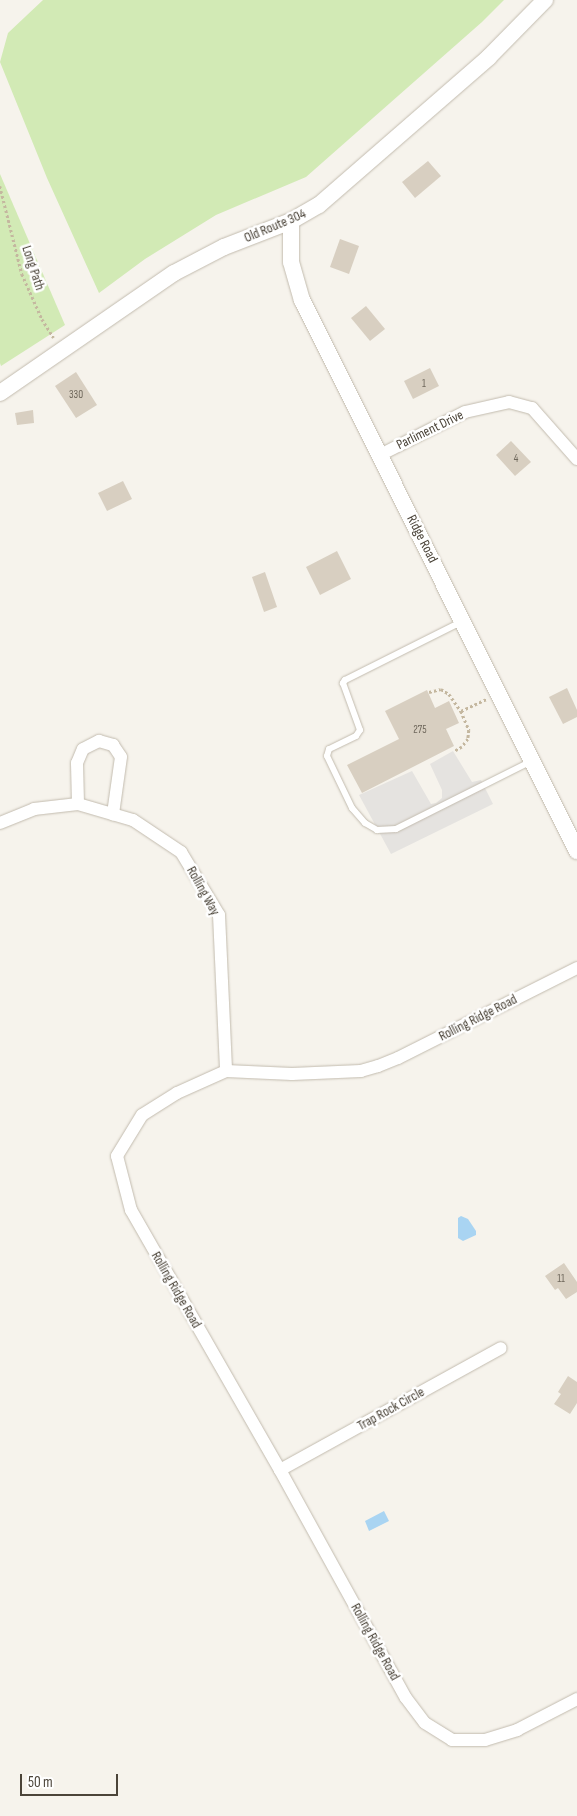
<!DOCTYPE html>
<html>
<head>
<meta charset="utf-8">
<style>
	body { margin:0 }
	#map { position:relative; width:577px; height:1816px; overflow:hidden; background:#f6f3ec; font-family:"Sofia Sans Condensed",sans-serif }
	div>[style] { position:absolute }
	[style*='--x'] { left:calc(var(--x)*1px); top:calc(var(--y)*1px); width:calc(var(--w)*1px); rotate:calc(var(--a)*1deg) }
	.green>* { inset:0; background:#d2eab5 }
	.parking>* { inset:0; background:#e5e3e0 }
	.water>* { inset:0; background:#a9d4f2 }
	.building>* { inset:0; background:#d8cfc1 }
	.path>* { height:2.5px; margin-top:-1.25px; transform-origin:0; background:repeating-linear-gradient(90deg,#c4b79f 0 2.5px,transparent 0 5px) }
	.roads { filter:drop-shadow(0 0 1px #c2bbae) drop-shadow(0 0 1px #c2bbae) }
	.service>* { height:6px; margin:-3px; padding:0 3px; transform-origin:3px; border-radius:3px; background:#fff }
	.minor>* { height:12px; margin:-6px; padding:0 6px; transform-origin:6px; border-radius:6px; background:#fff }
	.tertiary>* { height:16px; margin:-8px; padding:0 8px; transform-origin:8px; border-radius:8px; background:#fff }
	span { translate:-50% -50%; white-space:nowrap; text-align:center; line-height:1.15; -webkit-text-stroke:5px #fff; paint-order:stroke }
	.number-label { font-size:11px; color:#6e675b }
	.number-label span { -webkit-text-stroke-width:0 }
	.street-label { font-size:14px; color:#4b4439 }
	.scale { position:absolute; left:20px; top:1774px; width:98px; height:22px; box-sizing:border-box; border:2px solid #4b4439; border-top:0; padding-left:6px; font-size:15px; line-height:18px; white-space:nowrap; color:#4b4439; -webkit-text-stroke:4px #fff; paint-order:stroke }
</style>
</head>
<body>
<div id="map">
	<div class="green">
		<i style="clip-path:polygon(43px 0,504px 0,482px 22px,306px 177px,216px 215px,145px 259px,99px 293px,47px 178px,0 62px,8px 33px)"></i>
		<i style="clip-path:polygon(0 174px,65px 325px,1px 366px,0 363px)"></i>
	</div>
	<div class="parking">
		<i style="clip-path:polygon(453px 751px,472px 782px,481px 780px,493px 804px,391px 854px,359px 795px,412px 771px,431px 804px,436px 803px,442px 798px,442px 790px,430px 764px)"></i>
	</div>
	<div class="water">
		<i style="clip-path:polygon(461px 1216px,468px 1219px,476px 1231px,476px 1235px,463px 1241px,458px 1238px,458px 1218px)"></i>
		<i style="clip-path:polygon(384px 1511px,389px 1521px,369px 1531px,365px 1521px)"></i>
	</div>
	<div class="building">
		<i style="clip-path:polygon(428px 161px,441px 176px,415px 198px,402px 182px)"></i>
		<i style="clip-path:polygon(340px 239px,359px 246px,349px 274px,330px 267px)"></i>
		<i style="clip-path:polygon(366px 306px,385px 329px,370px 341px,351px 318px)"></i>
		<i style="clip-path:polygon(430px 368px,439px 386px,413px 399px,404px 381px)"></i>
		<i style="clip-path:polygon(76px 372px,97px 405px,76px 418px,55px 386px)"></i>
		<i style="clip-path:polygon(33px 410px,34px 423px,17px 425px,15px 413px)"></i>
		<i style="clip-path:polygon(511px 441px,531px 462px,515px 476px,496px 455px)"></i>
		<i style="clip-path:polygon(123px 481px,132px 499px,107px 511px,98px 493px)"></i>
		<i style="clip-path:polygon(337px 551px,351px 579px,320px 595px,306px 567px)"></i>
		<i style="clip-path:polygon(265px 572px,277px 607px,264px 612px,252px 577px)"></i>
		<i style="clip-path:polygon(567px 688px,577px 710px,577px 717px,563px 724px,549px 697px)"></i>
		<i style="clip-path:polygon(427px 690px,435px 708px,449px 701px,459px 723px,446px 729px,454px 746px,362px 793px,347px 765px,399px 739px,385px 711px)"></i>
		<i style="clip-path:polygon(564px 1263px,577px 1282px,577px 1292px,566px 1299px,558px 1288px,555px 1290px,545px 1276px)"></i>
		<i style="clip-path:polygon(568px 1376px,577px 1382px,577px 1403px,570px 1414px,554px 1404px,561px 1394px,558px 1392px)"></i>
	</div>
	<div class="path">
		<i style="--x:0;--y:186;--w:91;--a:76"></i>
		<i style="--x:22;--y:274;--w:49;--a:66"></i>
		<i style="--x:42;--y:319;--w:22;--a:58"></i>
		<i style="--x:429;--y:692;--w:12;--a:-14"></i>
		<i style="--x:441;--y:689;--w:9;--a:32"></i>
		<i style="--x:449;--y:694;--w:21;--a:55"></i>
		<i style="--x:461;--y:711;--w:21;--a:67"></i>
		<i style="--x:469;--y:730;--w:9;--a:96"></i>
		<i style="--x:468;--y:739;--w:10;--a:127"></i>
		<i style="--x:462;--y:747;--w:8;--a:150"></i>
		<i style="--x:461;--y:711;--w:29;--a:-25"></i>
	</div>
	<div class="roads">
		<div class="service">
			<i style="--x:461;--y:622;--w:130;--a:153.4"></i>
			<i style="--x:345;--y:680;--w:4;--a:124"></i>
			<i style="--x:343;--y:683;--w:50;--a:70.1"></i>
			<i style="--x:360;--y:730;--w:7;--a:124"></i>
			<i style="--x:356;--y:736;--w:30;--a:154"></i>
			<i style="--x:329;--y:749;--w:7;--a:106"></i>
			<i style="--x:327;--y:756;--w:58;--a:64.3"></i>
			<i style="--x:352;--y:808;--w:20;--a:49"></i>
			<i style="--x:365;--y:823;--w:14;--a:30"></i>
			<i style="--x:377;--y:830;--w:19;--a:-3"></i>
			<i style="--x:396;--y:829;--w:152;--a:-26.6"></i>
		</div>
		<div class="minor">
			<i style="--x:380;--y:455;--w:95;--a:-26.8"></i>
			<i style="--x:465;--y:412;--w:45;--a:-12.8"></i>
			<i style="--x:509;--y:402;--w:24;--a:15"></i>
			<i style="--x:532;--y:408;--w:68;--a:48.6"></i>
			<i style="--x:78;--y:804;--w:41;--a:-91.4"></i>
			<i style="--x:77;--y:763;--w:15;--a:-67"></i>
			<i style="--x:83;--y:749;--w:18;--a:-27"></i>
			<i style="--x:99;--y:741;--w:15;--a:16"></i>
			<i style="--x:113;--y:745;--w:14;--a:56"></i>
			<i style="--x:121;--y:757;--w:58;--a:98"></i>
			<i style="--x:0;--y:823;--w:37;--a:-22"></i>
			<i style="--x:34;--y:809;--w:44;--a:-6.5"></i>
			<i style="--x:78;--y:804;--w:57;--a:16.2"></i>
			<i style="--x:133;--y:820;--w:58;--a:33.7"></i>
			<i style="--x:181;--y:852;--w:74;--a:58.9"></i>
			<i style="--x:219;--y:915;--w:156;--a:87.4"></i>
			<i style="--x:577;--y:968;--w:200;--a:153.3"></i>
			<i style="--x:398;--y:1058;--w:22;--a:158"></i>
			<i style="--x:378;--y:1066;--w:18;--a:164"></i>
			<i style="--x:361;--y:1071;--w:69;--a:177.5"></i>
			<i style="--x:292;--y:1074;--w:66;--a:-177.4"></i>
			<i style="--x:226;--y:1071;--w:54;--a:155.8"></i>
			<i style="--x:177;--y:1093;--w:41;--a:147.8"></i>
			<i style="--x:142;--y:1115;--w:48;--a:121.4"></i>
			<i style="--x:117;--y:1156;--w:56;--a:75.5"></i>
			<i style="--x:131;--y:1210;--w:300;--a:60.2"></i>
			<i style="--x:280;--y:1470;--w:260;--a:61.1"></i>
			<i style="--x:406;--y:1698;--w:31;--a:53"></i>
			<i style="--x:425;--y:1723;--w:32;--a:32"></i>
			<i style="--x:452;--y:1740;--w:33;--a:0"></i>
			<i style="--x:485;--y:1740;--w:34;--a:-17"></i>
			<i style="--x:517;--y:1730;--w:68;--a:-27.3"></i>
			<i style="--x:280;--y:1470;--w:252;--a:-28.9"></i>
		</div>
		<div class="tertiary">
			<i style="--x:291;--y:221;--w:41;--a:90"></i>
			<i style="--x:291;--y:262;--w:40;--a:74"></i>
			<i style="--x:302;--y:300;--w:616;--a:63.48"></i>
			<i style="--x:0;--y:393;--w:211;--a:-34.6"></i>
			<i style="--x:174;--y:273;--w:56;--a:-27.5"></i>
			<i style="--x:224;--y:247;--w:72;--a:-21.2"></i>
			<i style="--x:291;--y:221;--w:32;--a:-30"></i>
			<i style="--x:319;--y:205;--w:225;--a:-41"></i>
			<i style="--x:489;--y:57;--w:80;--a:-45.5"></i>
		</div>
	</div>
	<div class="number-label">
		<span style="left:424px;top:384px">1</span>
		<span style="left:76px;top:395px">330</span>
		<span style="left:516px;top:459px">4</span>
		<span style="left:420px;top:730px">275</span>
		<span style="left:561px;top:1279px">11</span>
	</div>
	<div class="street-label">
		<span style="left:275px;top:226px;rotate:-23deg">Old Route 304</span>
		<span style="left:33px;top:268px;rotate:72deg">Long Path</span>
		<span style="left:430px;top:430px;rotate:-26deg">Parliment Drive</span>
		<span style="left:422px;top:539px;rotate:63deg">Ridge Road</span>
		<span style="left:203px;top:891px;rotate:61deg">Rolling Way</span>
		<span style="left:478px;top:1018px;rotate:-27deg">Rolling Ridge Road</span>
		<span style="left:176px;top:1290px;rotate:60deg">Rolling Ridge Road</span>
		<span style="left:391px;top:1409px;rotate:-29deg">Trap Rock Circle</span>
		<span style="left:375px;top:1642px;rotate:61deg">Rolling Ridge Road</span>
	</div>
	<div class="scale">50 m</div>
</div>
</body>
</html>
